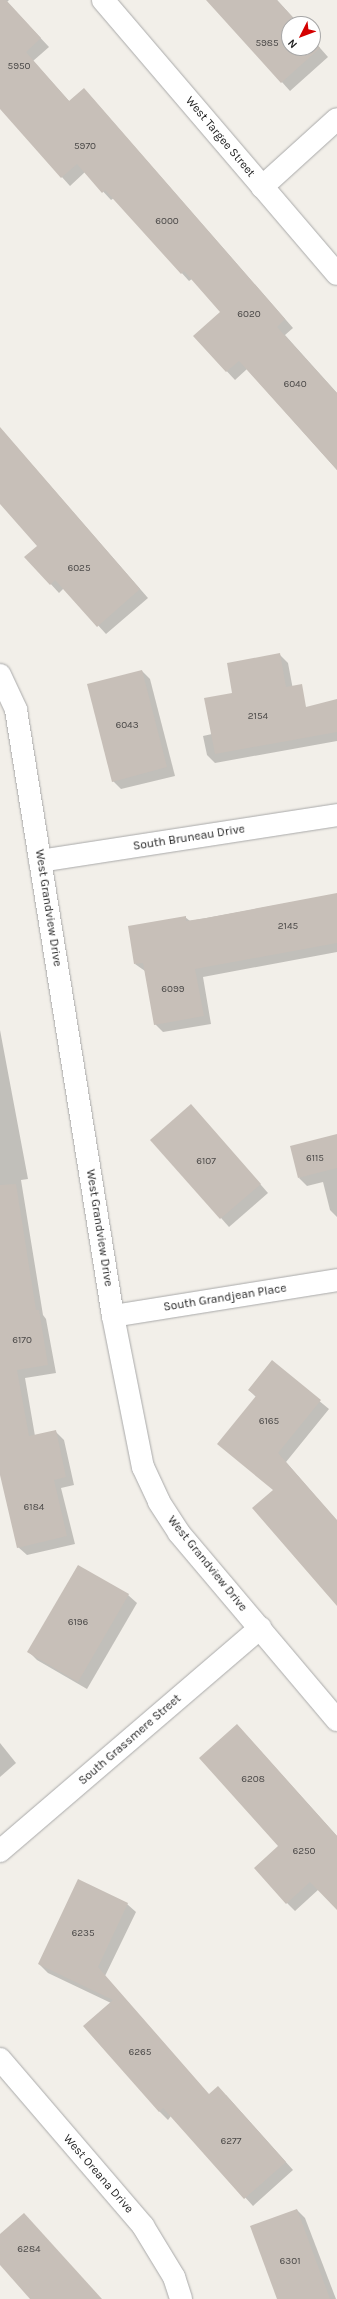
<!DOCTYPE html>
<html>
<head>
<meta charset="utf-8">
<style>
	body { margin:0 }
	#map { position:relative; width:337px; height:2299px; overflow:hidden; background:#f2efe9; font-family:Karla,sans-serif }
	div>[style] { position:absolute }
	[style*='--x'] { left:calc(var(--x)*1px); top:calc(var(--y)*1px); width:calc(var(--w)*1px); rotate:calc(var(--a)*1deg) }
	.shadow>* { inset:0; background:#0003 }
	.building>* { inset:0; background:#c7bfb8 }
	.roads { filter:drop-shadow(0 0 1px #a9a9a9) drop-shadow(0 0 1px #a9a9a9) }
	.street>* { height:22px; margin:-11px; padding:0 11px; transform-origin:11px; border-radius:11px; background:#fff }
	span { translate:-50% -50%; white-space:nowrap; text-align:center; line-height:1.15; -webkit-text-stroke:3.5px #fff; paint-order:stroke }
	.number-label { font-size:10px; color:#4b4948 }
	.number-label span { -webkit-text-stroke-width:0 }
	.street-label { font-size:12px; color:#222 }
	.north { position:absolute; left:281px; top:16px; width:40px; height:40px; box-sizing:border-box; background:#fff; border:1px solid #a7a7a7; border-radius:50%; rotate:228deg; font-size:11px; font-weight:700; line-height:16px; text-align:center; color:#222 }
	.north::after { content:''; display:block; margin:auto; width:14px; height:18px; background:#d40000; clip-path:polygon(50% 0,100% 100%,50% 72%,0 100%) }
</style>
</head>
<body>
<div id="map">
	<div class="shadow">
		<i style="clip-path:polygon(0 0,9px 0,7px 2px,49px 47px,33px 61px,70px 102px,92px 98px,293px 328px,285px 335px,337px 393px,337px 470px,247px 369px,235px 380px,194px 336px,221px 312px,192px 279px,189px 281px,114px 198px,111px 200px,85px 172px,70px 186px,0 108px)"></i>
		<i style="clip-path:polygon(208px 0,277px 0,299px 24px,289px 24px,289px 48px,313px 48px,313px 40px,328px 57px,290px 91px)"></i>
		<i style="clip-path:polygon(0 428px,148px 598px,106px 634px,64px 588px,59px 593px,26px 557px,38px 546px,0 502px)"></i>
		<i style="clip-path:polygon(280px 655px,288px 663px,297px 711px,337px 700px,337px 741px,215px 763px,207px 755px,203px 736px,212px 734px,233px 694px)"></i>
		<i style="clip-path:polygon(142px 671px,150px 679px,175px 776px,121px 789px,113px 781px)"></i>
		<i style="clip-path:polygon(337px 894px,337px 952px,203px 977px,211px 1024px,163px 1032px,155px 1024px,145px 971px,135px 964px,185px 917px,190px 921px)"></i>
		<i style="clip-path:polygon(0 1030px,28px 1179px,21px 1180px,43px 1315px,46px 1319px,56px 1373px,25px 1378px,35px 1436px,55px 1431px,64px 1440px,74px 1485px,61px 1488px,75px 1544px,27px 1555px,18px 1547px,0 1471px)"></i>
		<i style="clip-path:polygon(199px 1114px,268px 1193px,229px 1227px,152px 1140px)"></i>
		<i style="clip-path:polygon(337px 1135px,337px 1217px,330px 1210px,323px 1182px,307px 1186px,299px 1178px)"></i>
		<i style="clip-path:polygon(272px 1362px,329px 1409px,286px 1462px,337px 1521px,337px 1604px,274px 1491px,256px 1397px,249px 1390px)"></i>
		<i style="clip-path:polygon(78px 1566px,128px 1595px,137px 1603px,87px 1689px,37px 1660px,29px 1652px)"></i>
		<i style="clip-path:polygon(237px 1725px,337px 1836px,337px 1909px,319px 1889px,295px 1911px,287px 1903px,280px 1847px)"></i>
		<i style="clip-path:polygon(0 1743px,16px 1763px,0 1777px)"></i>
		<i style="clip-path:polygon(127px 1904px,136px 1912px,105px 1976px,209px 2095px,226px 2095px,293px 2170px,253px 2206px,171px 2116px,168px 2120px,159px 2111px,111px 2003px,48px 1973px,39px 1964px)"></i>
		<i style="clip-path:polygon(297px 2210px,305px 2218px,336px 2299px,278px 2299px)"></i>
	</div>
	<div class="building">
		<i style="clip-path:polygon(0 0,6px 0,41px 38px,26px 52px,69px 101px,84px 88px,285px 319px,277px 327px,337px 393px,337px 470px,239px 361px,226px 372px,193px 336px,220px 312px,184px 271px,181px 274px,105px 190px,102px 193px,77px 164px,61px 178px,0 109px)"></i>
		<i style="clip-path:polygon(206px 0,277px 0,299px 24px,289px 24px,289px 48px,313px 48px,313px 40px,320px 48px,281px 83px)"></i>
		<i style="clip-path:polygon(0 427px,140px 589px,97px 627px,55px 580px,50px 585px,24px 557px,37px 546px,0 504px)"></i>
		<i style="clip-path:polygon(280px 653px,286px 687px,302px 684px,306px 707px,337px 699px,337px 732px,215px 754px,204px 698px,232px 693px,227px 663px)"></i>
		<i style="clip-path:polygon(142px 670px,167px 767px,112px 782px,87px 684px)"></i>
		<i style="clip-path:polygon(337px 893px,337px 943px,195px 969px,204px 1016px,154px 1025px,143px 963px,134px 964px,128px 926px,186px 916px,186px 921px,206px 918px)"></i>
		<i style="clip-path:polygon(191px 1104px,261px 1184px,220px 1219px,150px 1140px)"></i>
		<i style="clip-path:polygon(337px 1134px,337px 1168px,298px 1178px,290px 1146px)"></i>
		<i style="clip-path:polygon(16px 1184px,36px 1310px,39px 1310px,48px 1365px,17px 1370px,29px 1436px,56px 1430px,66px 1477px,54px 1480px,67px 1536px,17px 1548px,0 1475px,0 1185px)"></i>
		<i style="clip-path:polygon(272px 1360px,321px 1400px,278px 1453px,337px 1520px,337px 1606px,252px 1508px,273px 1490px,217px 1444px,256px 1396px,248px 1390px)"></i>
		<i style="clip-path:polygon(78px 1565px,129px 1594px,78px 1682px,27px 1652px)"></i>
		<i style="clip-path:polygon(237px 1724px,337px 1836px,337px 1910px,310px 1882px,286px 1904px,254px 1868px,278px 1846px,199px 1758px)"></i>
		<i style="clip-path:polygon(78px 1879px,128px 1903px,98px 1967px,209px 2094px,218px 2086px,286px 2162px,244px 2199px,163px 2108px,159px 2112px,83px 2026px,113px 2000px,38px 1964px)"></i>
		<i style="clip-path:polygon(297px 2209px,330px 2299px,277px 2299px,250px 2226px)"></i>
		<i style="clip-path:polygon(24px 2213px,102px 2299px,30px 2299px,0 2265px,0 2234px)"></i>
	</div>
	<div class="roads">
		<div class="street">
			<i style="--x:103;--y:0;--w:360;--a:49.5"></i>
			<i style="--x:262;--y:187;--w:101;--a:-42.2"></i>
			<i style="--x:0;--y:675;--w:38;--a:65"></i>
			<i style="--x:16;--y:710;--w:614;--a:80.91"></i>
			<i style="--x:113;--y:1316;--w:154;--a:78.8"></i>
			<i style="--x:143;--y:1467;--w:38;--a:65"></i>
			<i style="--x:159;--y:1502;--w:37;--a:57"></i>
			<i style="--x:179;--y:1533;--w:245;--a:49.8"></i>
			<i style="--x:40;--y:861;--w:301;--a:-8.8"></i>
			<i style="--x:113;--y:1316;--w:227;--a:-9.1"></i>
			<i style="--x:0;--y:1851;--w:343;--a:-40.6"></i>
			<i style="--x:0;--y:2059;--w:220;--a:49.4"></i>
			<i style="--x:143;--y:2226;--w:60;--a:58.7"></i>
			<i style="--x:174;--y:2277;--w:23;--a:72"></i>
		</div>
	</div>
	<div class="number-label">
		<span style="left:267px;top:44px">5985</span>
		<span style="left:19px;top:67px">5950</span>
		<span style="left:85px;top:147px">5970</span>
		<span style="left:167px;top:222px">6000</span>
		<span style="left:249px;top:315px">6020</span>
		<span style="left:295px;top:385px">6040</span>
		<span style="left:79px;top:569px">6025</span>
		<span style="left:258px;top:717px">2154</span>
		<span style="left:127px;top:726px">6043</span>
		<span style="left:288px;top:927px">2145</span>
		<span style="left:173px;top:990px">6099</span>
		<span style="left:315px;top:1159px">6115</span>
		<span style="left:206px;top:1162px">6107</span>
		<span style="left:22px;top:1341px">6170</span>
		<span style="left:269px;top:1422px">6165</span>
		<span style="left:34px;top:1508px">6184</span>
		<span style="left:78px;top:1623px">6196</span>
		<span style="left:253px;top:1780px">6208</span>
		<span style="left:304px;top:1852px">6250</span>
		<span style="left:83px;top:1934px">6235</span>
		<span style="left:140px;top:2053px">6265</span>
		<span style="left:231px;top:2142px">6277</span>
		<span style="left:29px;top:2250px">6284</span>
		<span style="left:290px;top:2262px">6301</span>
	</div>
	<div class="street-label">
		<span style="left:220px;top:137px;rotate:50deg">West Targee Street</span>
		<span style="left:189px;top:838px;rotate:-9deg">South Bruneau Drive</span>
		<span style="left:48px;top:908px;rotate:81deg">West Grandview Drive</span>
		<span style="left:99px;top:1228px;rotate:81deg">West Grandview Drive</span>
		<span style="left:225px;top:1298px;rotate:-9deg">South Grandjean Place</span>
		<span style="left:207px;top:1564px;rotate:51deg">West Grandview Drive</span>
		<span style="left:130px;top:1740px;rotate:-41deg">South Grassmere Street</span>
		<span style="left:98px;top:2174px;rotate:49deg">West Oreana Drive</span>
	</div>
	<div class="north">N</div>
</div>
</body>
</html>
